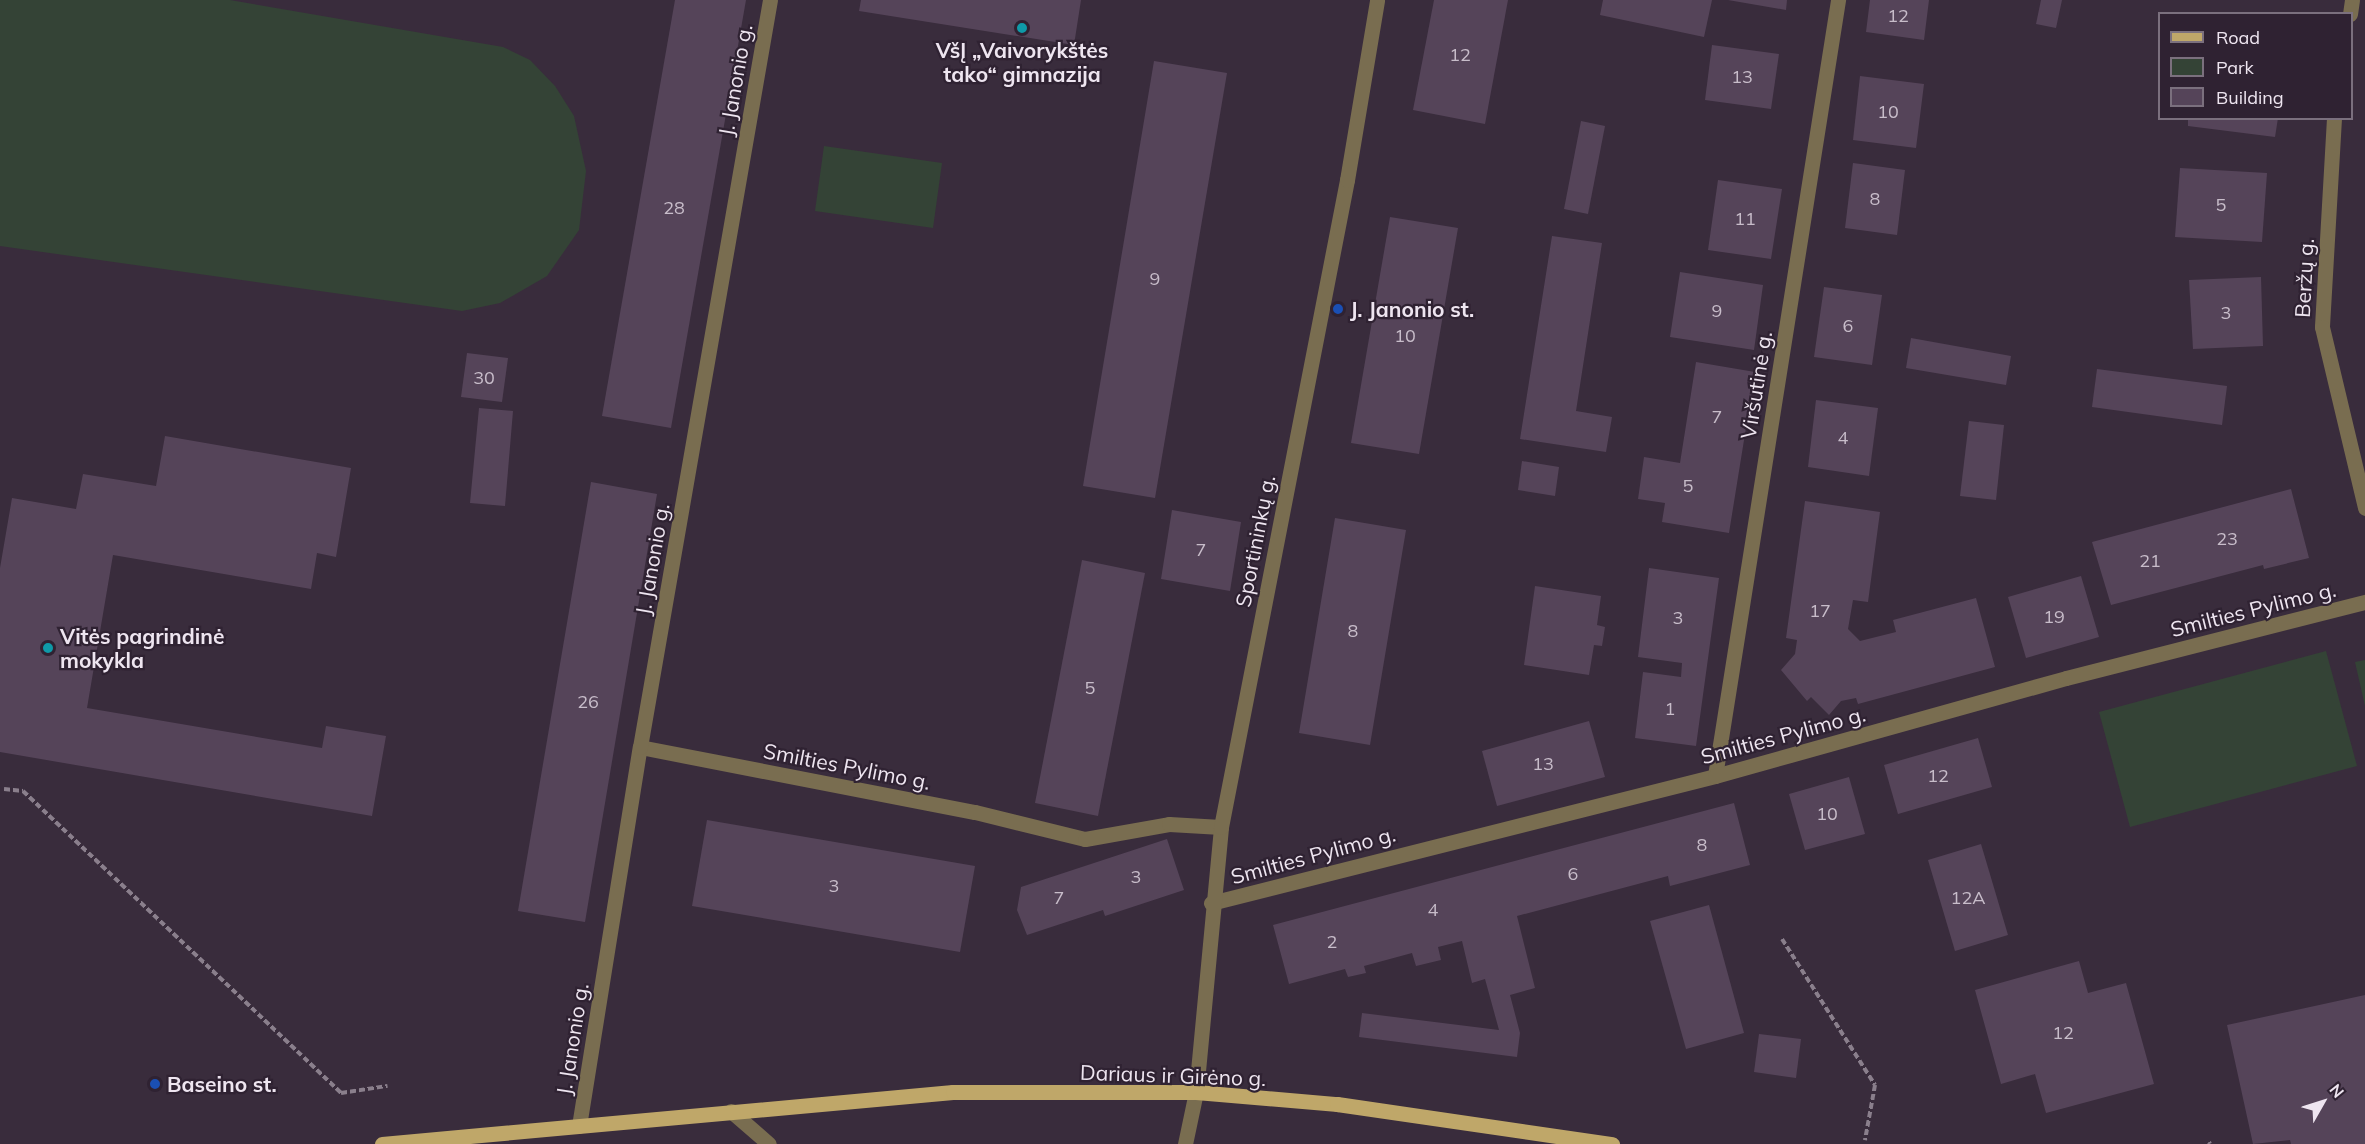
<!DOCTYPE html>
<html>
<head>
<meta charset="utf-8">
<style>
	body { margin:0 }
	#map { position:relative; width:2365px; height:1144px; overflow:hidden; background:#392c3c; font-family:Mulish,sans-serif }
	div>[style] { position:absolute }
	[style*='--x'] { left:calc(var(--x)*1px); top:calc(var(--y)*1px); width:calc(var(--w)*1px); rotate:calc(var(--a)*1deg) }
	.green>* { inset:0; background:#344336 }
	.building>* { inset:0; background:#554459 }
	.path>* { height:4px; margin-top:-2px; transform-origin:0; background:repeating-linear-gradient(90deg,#8a7f8c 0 6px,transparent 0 9px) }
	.minor>* { height:15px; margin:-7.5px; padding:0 7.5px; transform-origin:7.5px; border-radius:7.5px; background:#796d50 }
	.major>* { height:15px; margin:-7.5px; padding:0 7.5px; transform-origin:7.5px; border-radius:7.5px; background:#bfa769 }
	.dots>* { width:16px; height:16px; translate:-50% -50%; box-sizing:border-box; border:3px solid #2f2232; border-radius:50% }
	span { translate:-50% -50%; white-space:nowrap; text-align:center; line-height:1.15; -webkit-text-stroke:4.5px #2f2232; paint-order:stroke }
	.number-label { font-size:18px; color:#c8bdca }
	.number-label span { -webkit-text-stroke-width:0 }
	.poi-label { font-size:21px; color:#eee5f0; font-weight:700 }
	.left { translate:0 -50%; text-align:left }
	.street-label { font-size:21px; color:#eee5f0 }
	.legend { position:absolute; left:2158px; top:12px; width:195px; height:108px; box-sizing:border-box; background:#2f2232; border:2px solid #7b707e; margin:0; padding:8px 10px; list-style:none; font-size:18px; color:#eee5f0 }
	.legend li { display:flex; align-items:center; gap:12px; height:30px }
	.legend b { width:30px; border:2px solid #7b707e }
	.north { position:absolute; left:2293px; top:1072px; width:60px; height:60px; -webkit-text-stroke:4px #2f2232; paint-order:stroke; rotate:51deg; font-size:16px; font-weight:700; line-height:24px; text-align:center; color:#eee5f0 }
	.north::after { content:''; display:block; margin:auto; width:21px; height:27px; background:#eee5f0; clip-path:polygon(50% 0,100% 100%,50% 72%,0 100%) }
</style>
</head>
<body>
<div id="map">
	<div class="green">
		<i style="clip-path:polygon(0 0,230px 0,503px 47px,530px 60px,555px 86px,574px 116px,586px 171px,579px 230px,547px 276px,500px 303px,462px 311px,0 246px)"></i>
		<i style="clip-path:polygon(824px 146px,942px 163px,933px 228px,815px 211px)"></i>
		<i style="clip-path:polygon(2326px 651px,2357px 766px,2130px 827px,2099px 712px)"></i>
		<i style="clip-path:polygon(2365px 660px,2365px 706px,2355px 662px)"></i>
	</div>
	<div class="building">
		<i style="clip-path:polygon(675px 0,746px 0,671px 428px,602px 416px)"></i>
		<i style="clip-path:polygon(861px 0,1081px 0,1074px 45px,859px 11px)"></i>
		<i style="clip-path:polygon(1434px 0,1508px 0,1485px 124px,1413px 110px)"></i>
		<i style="clip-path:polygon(1603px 0,1712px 0,1704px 37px,1600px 15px)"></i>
		<i style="clip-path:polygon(1728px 0,1787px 0,1786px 10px)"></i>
		<i style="clip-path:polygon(1870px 0,1929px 0,1924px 40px,1866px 32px)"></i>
		<i style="clip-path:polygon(2041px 0,2062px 0,2056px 28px,2036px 24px)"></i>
		<i style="clip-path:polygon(1712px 45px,1779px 54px,1771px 109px,1705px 100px)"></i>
		<i style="clip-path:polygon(1154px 61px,1227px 73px,1155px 498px,1083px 486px)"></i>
		<i style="clip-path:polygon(1860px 76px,1924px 84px,1916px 148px,1853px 140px)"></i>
		<i style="clip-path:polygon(2188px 118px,2278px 118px,2275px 137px,2188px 126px)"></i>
		<i style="clip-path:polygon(1581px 121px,1605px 126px,1588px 214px,1564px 209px)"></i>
		<i style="clip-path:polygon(1853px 163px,1905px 170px,1897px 235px,1845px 228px)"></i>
		<i style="clip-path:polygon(2180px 168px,2267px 173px,2262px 242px,2175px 237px)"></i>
		<i style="clip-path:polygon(1718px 180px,1782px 189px,1771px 259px,1708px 250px)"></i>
		<i style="clip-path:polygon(1390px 217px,1458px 228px,1419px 454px,1351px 443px)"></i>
		<i style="clip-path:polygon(1552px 236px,1602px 243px,1576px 411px,1612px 417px,1606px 452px,1520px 439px)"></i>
		<i style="clip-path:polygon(1680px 272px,1763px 285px,1754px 350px,1670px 337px)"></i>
		<i style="clip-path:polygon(2261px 277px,2263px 346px,2193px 349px,2189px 280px)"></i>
		<i style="clip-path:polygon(1824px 287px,1882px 295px,1872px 365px,1814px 357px)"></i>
		<i style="clip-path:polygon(1911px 338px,2011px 356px,2006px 385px,1906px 368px)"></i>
		<i style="clip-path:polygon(467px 353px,508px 358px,502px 402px,461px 397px)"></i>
		<i style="clip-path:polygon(1696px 362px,1755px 372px,1729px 533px,1662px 522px,1665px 503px,1638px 499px,1644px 457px,1680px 463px)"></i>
		<i style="clip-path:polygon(2097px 369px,2227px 386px,2222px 425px,2092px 407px)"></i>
		<i style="clip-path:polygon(1816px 400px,1878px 408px,1869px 476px,1808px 467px)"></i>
		<i style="clip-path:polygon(479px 408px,513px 411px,505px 506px,470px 503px)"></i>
		<i style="clip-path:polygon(1969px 421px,2004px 425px,1996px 500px,1960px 496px)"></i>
		<i style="clip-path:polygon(165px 436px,351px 468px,336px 557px,317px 553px,311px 589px,113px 555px,87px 708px,322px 748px,326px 726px,386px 736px,372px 816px,0 752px,0 568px,12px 498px,76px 509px,83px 474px,156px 486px)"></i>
		<i style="clip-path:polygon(1522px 461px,1559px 467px,1555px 496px,1518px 490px)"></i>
		<i style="clip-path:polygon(591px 482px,657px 494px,585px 922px,518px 911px)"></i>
		<i style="clip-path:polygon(2291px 489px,2309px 558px,2264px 569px,2263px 565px,2111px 605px,2092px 542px)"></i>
		<i style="clip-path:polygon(1805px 501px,1880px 512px,1868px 602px,1853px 600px,1848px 629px,1860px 641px,1896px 632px,1893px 620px,1976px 598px,1995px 667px,1858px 704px,1856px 698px,1841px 701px,1829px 715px,1811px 697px,1807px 701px,1781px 670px,1795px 654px,1797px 640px,1786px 638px)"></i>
		<i style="clip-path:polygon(1172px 510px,1241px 522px,1230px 591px,1161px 579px)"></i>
		<i style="clip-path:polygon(1335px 518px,1406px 530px,1370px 745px,1299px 733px)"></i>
		<i style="clip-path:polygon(1082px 560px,1145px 573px,1098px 816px,1035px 803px)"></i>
		<i style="clip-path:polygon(1649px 568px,1719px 578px,1696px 746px,1635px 738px,1643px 672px,1681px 677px,1682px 663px,1638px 657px)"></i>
		<i style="clip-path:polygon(2081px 576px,2099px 637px,2026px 658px,2008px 597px)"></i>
		<i style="clip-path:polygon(1535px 586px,1601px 596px,1597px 625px,1605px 627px,1602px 646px,1594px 645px,1589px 675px,1524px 665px)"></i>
		<i style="clip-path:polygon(1589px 721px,1605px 777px,1497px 806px,1482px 751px)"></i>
		<i style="clip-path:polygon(1978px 738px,1992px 787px,1898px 814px,1884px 765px)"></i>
		<i style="clip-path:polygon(1849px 777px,1865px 834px,1805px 850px,1789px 794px)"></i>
		<i style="clip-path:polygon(1734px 803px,1750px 865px,1670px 886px,1668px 876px,1517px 916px,1535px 988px,1510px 995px,1520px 1033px,1517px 1057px,1359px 1037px,1362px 1013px,1499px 1030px,1485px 979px,1472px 983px,1462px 941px,1438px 947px,1441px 960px,1416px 966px,1412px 953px,1364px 966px,1366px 973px,1348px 977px,1345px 969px,1289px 984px,1273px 925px)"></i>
		<i style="clip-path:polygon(707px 820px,975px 866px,960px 952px,692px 906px)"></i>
		<i style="clip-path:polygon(1167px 839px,1184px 890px,1105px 916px,1103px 910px,1027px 935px,1017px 910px,1021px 887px)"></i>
		<i style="clip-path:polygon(1981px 844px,2008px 935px,1955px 951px,1928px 860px)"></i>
		<i style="clip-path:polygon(1709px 905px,1744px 1033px,1686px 1049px,1650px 921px)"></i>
		<i style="clip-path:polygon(2079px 961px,2088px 993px,2126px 983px,2154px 1084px,2046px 1113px,2035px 1074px,2001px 1084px,1975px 990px)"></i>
		<i style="clip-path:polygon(2365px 995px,2365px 1144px,2291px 1144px,2290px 1140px,2253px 1144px,2227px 1025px)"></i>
		<i style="clip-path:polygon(1759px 1034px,1801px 1039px,1796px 1078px,1754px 1072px)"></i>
	</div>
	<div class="path">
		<i style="--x:4;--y:789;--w:19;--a:6"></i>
		<i style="--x:23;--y:791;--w:439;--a:43.5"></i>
		<i style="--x:341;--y:1093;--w:47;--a:-8.7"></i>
		<i style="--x:1782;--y:939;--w:173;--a:57.5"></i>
		<i style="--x:1875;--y:1085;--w:56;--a:100.3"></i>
		<i style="--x:2209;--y:1142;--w:2;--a:63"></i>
	</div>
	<div class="minor">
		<i style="--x:2350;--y:14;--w:14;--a:-82"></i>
		<i style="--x:2334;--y:118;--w:209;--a:93.3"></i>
		<i style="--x:2322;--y:327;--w:186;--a:76.6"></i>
		<i style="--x:640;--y:747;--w:341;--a:11"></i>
		<i style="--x:975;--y:812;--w:113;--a:13.8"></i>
		<i style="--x:1085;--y:839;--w:85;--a:-10.1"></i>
		<i style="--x:1169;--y:824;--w:52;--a:3.3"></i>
		<i style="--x:1715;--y:776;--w:786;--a:-80.99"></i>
		<i style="--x:1211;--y:903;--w:520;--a:-14.14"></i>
		<i style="--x:1715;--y:776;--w:364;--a:-15.6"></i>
		<i style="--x:2066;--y:678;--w:309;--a:-14.3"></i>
		<i style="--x:731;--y:1111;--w:50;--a:41"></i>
		<i style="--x:579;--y:1126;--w:384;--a:-80.9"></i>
		<i style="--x:640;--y:747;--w:758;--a:-80.13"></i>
		<i style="--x:1185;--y:1144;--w:53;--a:-78.1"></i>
		<i style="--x:1196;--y:1092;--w:266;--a:-84.6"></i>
		<i style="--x:1221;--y:827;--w:659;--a:-78.98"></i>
		<i style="--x:1347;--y:180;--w:182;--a:-80.5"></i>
	</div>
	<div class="major">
		<i style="--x:382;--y:1144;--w:573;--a:-5.2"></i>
		<i style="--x:953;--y:1092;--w:243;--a:0"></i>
		<i style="--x:1196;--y:1092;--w:142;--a:4.9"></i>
		<i style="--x:1337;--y:1104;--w:278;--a:8.3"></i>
	</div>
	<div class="dots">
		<i style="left:1022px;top:28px;background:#0f9aa8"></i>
		<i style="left:1338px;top:309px;background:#1a4fb4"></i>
		<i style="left:48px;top:648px;background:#0f9aa8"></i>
		<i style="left:155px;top:1084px;background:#1a4fb4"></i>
	</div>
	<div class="number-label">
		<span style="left:1898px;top:16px">12</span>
		<span style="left:1460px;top:55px">12</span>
		<span style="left:1742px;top:77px">13</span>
		<span style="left:1888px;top:112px">10</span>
		<span style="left:1875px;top:199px">8</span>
		<span style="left:2221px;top:205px">5</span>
		<span style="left:674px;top:208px">28</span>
		<span style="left:1745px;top:219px">11</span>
		<span style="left:1155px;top:279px">9</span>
		<span style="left:1717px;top:311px">9</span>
		<span style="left:2226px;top:313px">3</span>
		<span style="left:1848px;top:326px">6</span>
		<span style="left:1405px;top:336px">10</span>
		<span style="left:484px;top:378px">30</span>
		<span style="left:1717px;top:417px">7</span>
		<span style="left:1843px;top:438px">4</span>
		<span style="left:1688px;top:486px">5</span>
		<span style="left:2227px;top:539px">23</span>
		<span style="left:1201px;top:550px">7</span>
		<span style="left:2150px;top:561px">21</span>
		<span style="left:1820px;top:611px">17</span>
		<span style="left:2054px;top:617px">19</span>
		<span style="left:1678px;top:618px">3</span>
		<span style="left:1353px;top:631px">8</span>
		<span style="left:1090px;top:688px">5</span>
		<span style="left:588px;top:702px">26</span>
		<span style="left:1670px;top:709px">1</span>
		<span style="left:1543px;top:764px">13</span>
		<span style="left:1938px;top:776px">12</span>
		<span style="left:1827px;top:814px">10</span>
		<span style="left:1702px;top:845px">8</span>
		<span style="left:1573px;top:874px">6</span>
		<span style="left:1136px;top:877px">3</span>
		<span style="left:834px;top:886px">3</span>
		<span style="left:1059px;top:898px">7</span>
		<span style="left:1968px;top:898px">12A</span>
		<span style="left:1433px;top:910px">4</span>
		<span style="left:1332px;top:942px">2</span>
		<span style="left:2063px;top:1033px">12</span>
	</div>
	<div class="poi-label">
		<span style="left:1022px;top:62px">VšĮ „Vaivorykštės<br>tako“ gimnazija</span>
		<span class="left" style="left:1350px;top:309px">J. Janonio st.</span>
		<span class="left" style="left:60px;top:648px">Vitės pagrindinė<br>mokykla</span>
		<span class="left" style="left:167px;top:1084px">Baseino st.</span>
	</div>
	<div class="street-label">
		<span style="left:735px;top:80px;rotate:-80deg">J. Janonio g.</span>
		<span style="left:2304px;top:278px;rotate:-87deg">Beržų g.</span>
		<span style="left:1756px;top:385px;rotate:-81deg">Viršutinė g.</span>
		<span style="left:1255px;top:541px;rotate:-79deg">Sportininkų g.</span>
		<span style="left:652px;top:559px;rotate:-80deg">J. Janonio g.</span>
		<span style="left:2253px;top:609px;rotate:-14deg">Smilties Pylimo g.</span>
		<span style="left:1783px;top:735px;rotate:-15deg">Smilties Pylimo g.</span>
		<span style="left:847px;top:766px;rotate:11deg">Smilties Pylimo g.</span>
		<span style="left:1313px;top:855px;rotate:-15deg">Smilties Pylimo g.</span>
		<span style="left:572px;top:1039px;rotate:-81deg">J. Janonio g.</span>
		<span style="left:1173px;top:1075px;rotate:2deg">Dariaus ir Girėno g.</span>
	</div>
	<ul class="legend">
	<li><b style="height:8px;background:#bfa769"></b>Road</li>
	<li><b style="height:16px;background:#344336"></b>Park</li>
	<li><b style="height:16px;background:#554459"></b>Building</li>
	</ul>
	<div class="north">N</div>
</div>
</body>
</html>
